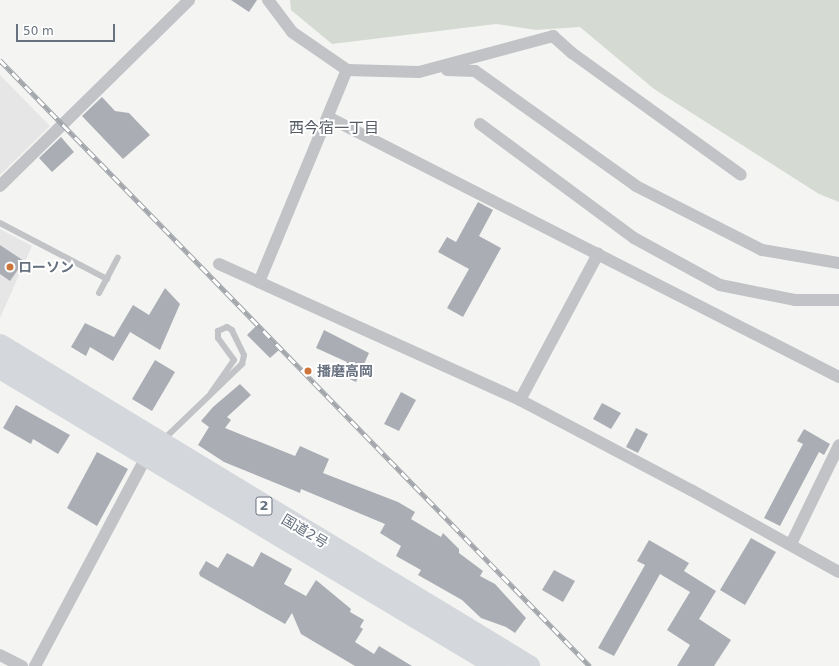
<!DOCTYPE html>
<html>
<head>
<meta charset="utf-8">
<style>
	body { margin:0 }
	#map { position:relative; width:839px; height:666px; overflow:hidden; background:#f4f5f2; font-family:"DejaVu Sans","Noto Sans JP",sans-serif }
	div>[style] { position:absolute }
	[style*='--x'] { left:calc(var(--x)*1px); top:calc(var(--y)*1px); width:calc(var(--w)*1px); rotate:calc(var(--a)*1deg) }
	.built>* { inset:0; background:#e5e6e5 }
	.green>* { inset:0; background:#d5dbd3 }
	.building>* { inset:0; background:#aaaeb4 }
	.lane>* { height:6px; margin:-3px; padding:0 3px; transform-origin:3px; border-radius:3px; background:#c1c3c6 }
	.street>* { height:12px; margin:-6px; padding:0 6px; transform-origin:6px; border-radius:6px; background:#c1c3c6 }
	.highway>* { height:22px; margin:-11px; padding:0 11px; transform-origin:11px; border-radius:11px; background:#d4d7db }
	.rail>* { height:4.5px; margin-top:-2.25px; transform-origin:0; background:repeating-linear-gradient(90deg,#fff 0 9px,#a2a6ab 0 18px); box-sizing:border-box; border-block:1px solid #a2a6ab }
	.dots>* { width:11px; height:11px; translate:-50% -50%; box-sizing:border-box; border:2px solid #fff; border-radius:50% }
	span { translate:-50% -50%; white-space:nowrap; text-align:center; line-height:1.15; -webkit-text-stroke:4px #fff; paint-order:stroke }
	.shield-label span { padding:1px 3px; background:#fff; border:1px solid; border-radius:3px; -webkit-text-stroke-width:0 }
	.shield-label { font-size:13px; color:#67717f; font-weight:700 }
	.poi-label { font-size:14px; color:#67717f; font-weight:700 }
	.left { translate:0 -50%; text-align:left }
	.street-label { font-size:14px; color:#67717f }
	.neighbourhood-label { font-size:15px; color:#545b65 }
	.scale { position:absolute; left:16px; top:24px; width:99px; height:18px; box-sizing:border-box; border:2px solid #67717f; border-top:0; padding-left:5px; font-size:12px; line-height:14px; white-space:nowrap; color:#67717f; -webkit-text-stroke:3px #fff; paint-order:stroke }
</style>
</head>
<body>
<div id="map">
	<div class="built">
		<i style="clip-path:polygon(0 75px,50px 126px,0 175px)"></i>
		<i style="clip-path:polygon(0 229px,32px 246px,0 318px)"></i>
	</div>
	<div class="green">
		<i style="clip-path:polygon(290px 0,839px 0,839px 202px,819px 194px,654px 89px,580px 27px,536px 30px,496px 24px,332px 44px,291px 10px)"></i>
	</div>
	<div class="building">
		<i style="clip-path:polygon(231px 0,257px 0,249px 12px)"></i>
		<i style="clip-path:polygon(102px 97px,115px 111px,129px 113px,150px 135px,123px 159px,82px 116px)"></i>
		<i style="clip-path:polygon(61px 137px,74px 152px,52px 172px,39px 158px)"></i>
		<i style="clip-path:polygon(478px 202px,493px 210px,479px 236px,501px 248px,463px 317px,447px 308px,469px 269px,438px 252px,447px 237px,456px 242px)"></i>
		<i style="clip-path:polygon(0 245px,24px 261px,10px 281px,0 274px)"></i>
		<i style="clip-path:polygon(165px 288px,180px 304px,160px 350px,130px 332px,113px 361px,90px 347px,86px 356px,71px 347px,85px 323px,114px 337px,133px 305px,149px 315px)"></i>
		<i style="clip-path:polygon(256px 326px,279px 350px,270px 358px,247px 335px)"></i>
		<i style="clip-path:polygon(324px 330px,369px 353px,356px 382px,341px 375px,347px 362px,316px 348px)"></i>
		<i style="clip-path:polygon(155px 360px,175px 372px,152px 411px,132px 399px)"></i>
		<i style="clip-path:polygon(240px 384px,251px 395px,227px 417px,231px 420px,225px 428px,295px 456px,300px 446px,329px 459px,323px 473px,398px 502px,415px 512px,411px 519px,441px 537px,443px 533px,459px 549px,459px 553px,483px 571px,480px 576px,495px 584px,526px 618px,515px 633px,506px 627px,481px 618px,462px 600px,418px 575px,421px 570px,396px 556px,401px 546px,380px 533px,385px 524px,301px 489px,300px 493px,224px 462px,198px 445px,209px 427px,201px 421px,213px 407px)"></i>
		<i style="clip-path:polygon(401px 392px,416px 400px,399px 431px,384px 424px)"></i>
		<i style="clip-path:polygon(602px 403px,621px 413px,611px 429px,593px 419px)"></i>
		<i style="clip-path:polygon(16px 405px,70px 435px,58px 454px,33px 439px,31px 444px,3px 428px)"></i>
		<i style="clip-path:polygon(636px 428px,648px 434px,638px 453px,626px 447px)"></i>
		<i style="clip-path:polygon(804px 429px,830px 444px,824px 455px,819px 452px,780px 526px,764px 518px,803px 444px,797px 441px)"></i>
		<i style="clip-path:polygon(97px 452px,128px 469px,97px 526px,67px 508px)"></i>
		<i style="clip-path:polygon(751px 538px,776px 552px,745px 605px,720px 590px)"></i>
		<i style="clip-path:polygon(649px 540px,689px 563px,684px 571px,716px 591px,699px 619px,731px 640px,714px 666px,677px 666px,690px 645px,667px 630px,690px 592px,660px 574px,614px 656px,598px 648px,645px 565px,637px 561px)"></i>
		<i style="clip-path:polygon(261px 552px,292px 569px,284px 584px,306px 596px,316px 580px,351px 609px,350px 612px,364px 620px,360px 627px,363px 629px,355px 642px,374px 654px,379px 646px,412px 666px,355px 666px,301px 634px,292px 613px,285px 624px,200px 576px,199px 573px,206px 561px,218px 568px,227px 553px,253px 567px)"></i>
		<i style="clip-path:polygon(554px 570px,575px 581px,563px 602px,542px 590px)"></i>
	</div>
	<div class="lane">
		<i style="--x:0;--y:223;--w:121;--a:27.6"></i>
		<i style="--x:99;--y:293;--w:40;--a:-62"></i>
		<i style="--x:163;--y:440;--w:110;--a:-43.9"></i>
		<i style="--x:242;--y:364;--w:9;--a:-77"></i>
		<i style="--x:244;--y:355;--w:28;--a:-116"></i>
		<i style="--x:232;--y:330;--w:6;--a:-149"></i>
		<i style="--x:227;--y:327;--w:10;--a:156"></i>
		<i style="--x:218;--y:331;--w:7;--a:90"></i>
		<i style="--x:218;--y:338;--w:27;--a:54"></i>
		<i style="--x:234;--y:360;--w:40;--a:124.9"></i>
	</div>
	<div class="street">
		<i style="--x:268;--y:0;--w:40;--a:53"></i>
		<i style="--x:292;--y:32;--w:67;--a:34.6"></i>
		<i style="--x:347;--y:70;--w:72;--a:1.6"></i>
		<i style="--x:419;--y:72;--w:139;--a:-15"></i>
		<i style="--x:553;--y:36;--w:25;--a:42"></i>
		<i style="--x:572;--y:53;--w:208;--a:35.8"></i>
		<i style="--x:447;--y:70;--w:28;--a:2"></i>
		<i style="--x:475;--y:71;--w:198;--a:35.5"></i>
		<i style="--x:636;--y:186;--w:141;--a:26.9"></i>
		<i style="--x:762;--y:250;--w:78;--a:9.6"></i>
		<i style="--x:328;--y:117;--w:573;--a:26.97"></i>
		<i style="--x:480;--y:124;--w:192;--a:36.5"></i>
		<i style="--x:634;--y:238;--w:98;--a:28.7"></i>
		<i style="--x:720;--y:285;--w:76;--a:11.3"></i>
		<i style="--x:795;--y:300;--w:44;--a:0"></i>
		<i style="--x:0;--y:186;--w:265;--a:-44.5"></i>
		<i style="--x:219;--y:264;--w:330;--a:24.3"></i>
		<i style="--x:520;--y:400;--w:193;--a:27.8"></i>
		<i style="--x:691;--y:490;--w:169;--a:29"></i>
		<i style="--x:259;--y:282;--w:230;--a:-67.5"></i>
		<i style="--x:520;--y:400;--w:166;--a:-61.9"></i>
		<i style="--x:791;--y:544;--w:110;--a:-64.1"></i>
		<i style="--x:0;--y:655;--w:25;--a:27"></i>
		<i style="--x:35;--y:666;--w:237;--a:-62"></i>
	</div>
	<div class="highway">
		<i style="--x:0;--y:345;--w:619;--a:31.25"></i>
		<i style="--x:0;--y:368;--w:579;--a:30.95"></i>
	</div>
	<div class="rail">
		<i style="--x:0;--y:60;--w:846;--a:45.77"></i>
	</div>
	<div class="dots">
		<i style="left:10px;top:267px;background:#cc743a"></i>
		<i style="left:308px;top:371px;background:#cc743a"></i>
	</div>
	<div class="shield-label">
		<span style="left:264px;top:506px">2</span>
	</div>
	<div class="poi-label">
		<span class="left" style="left:18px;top:267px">ローソン</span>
		<span class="left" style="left:317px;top:371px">播磨高岡</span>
	</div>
	<div class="street-label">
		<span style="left:305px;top:531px;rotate:31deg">国道2号</span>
	</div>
	<div class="neighbourhood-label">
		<span style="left:334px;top:129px">西今宿一丁目</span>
	</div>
	<div class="scale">50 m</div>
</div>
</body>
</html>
